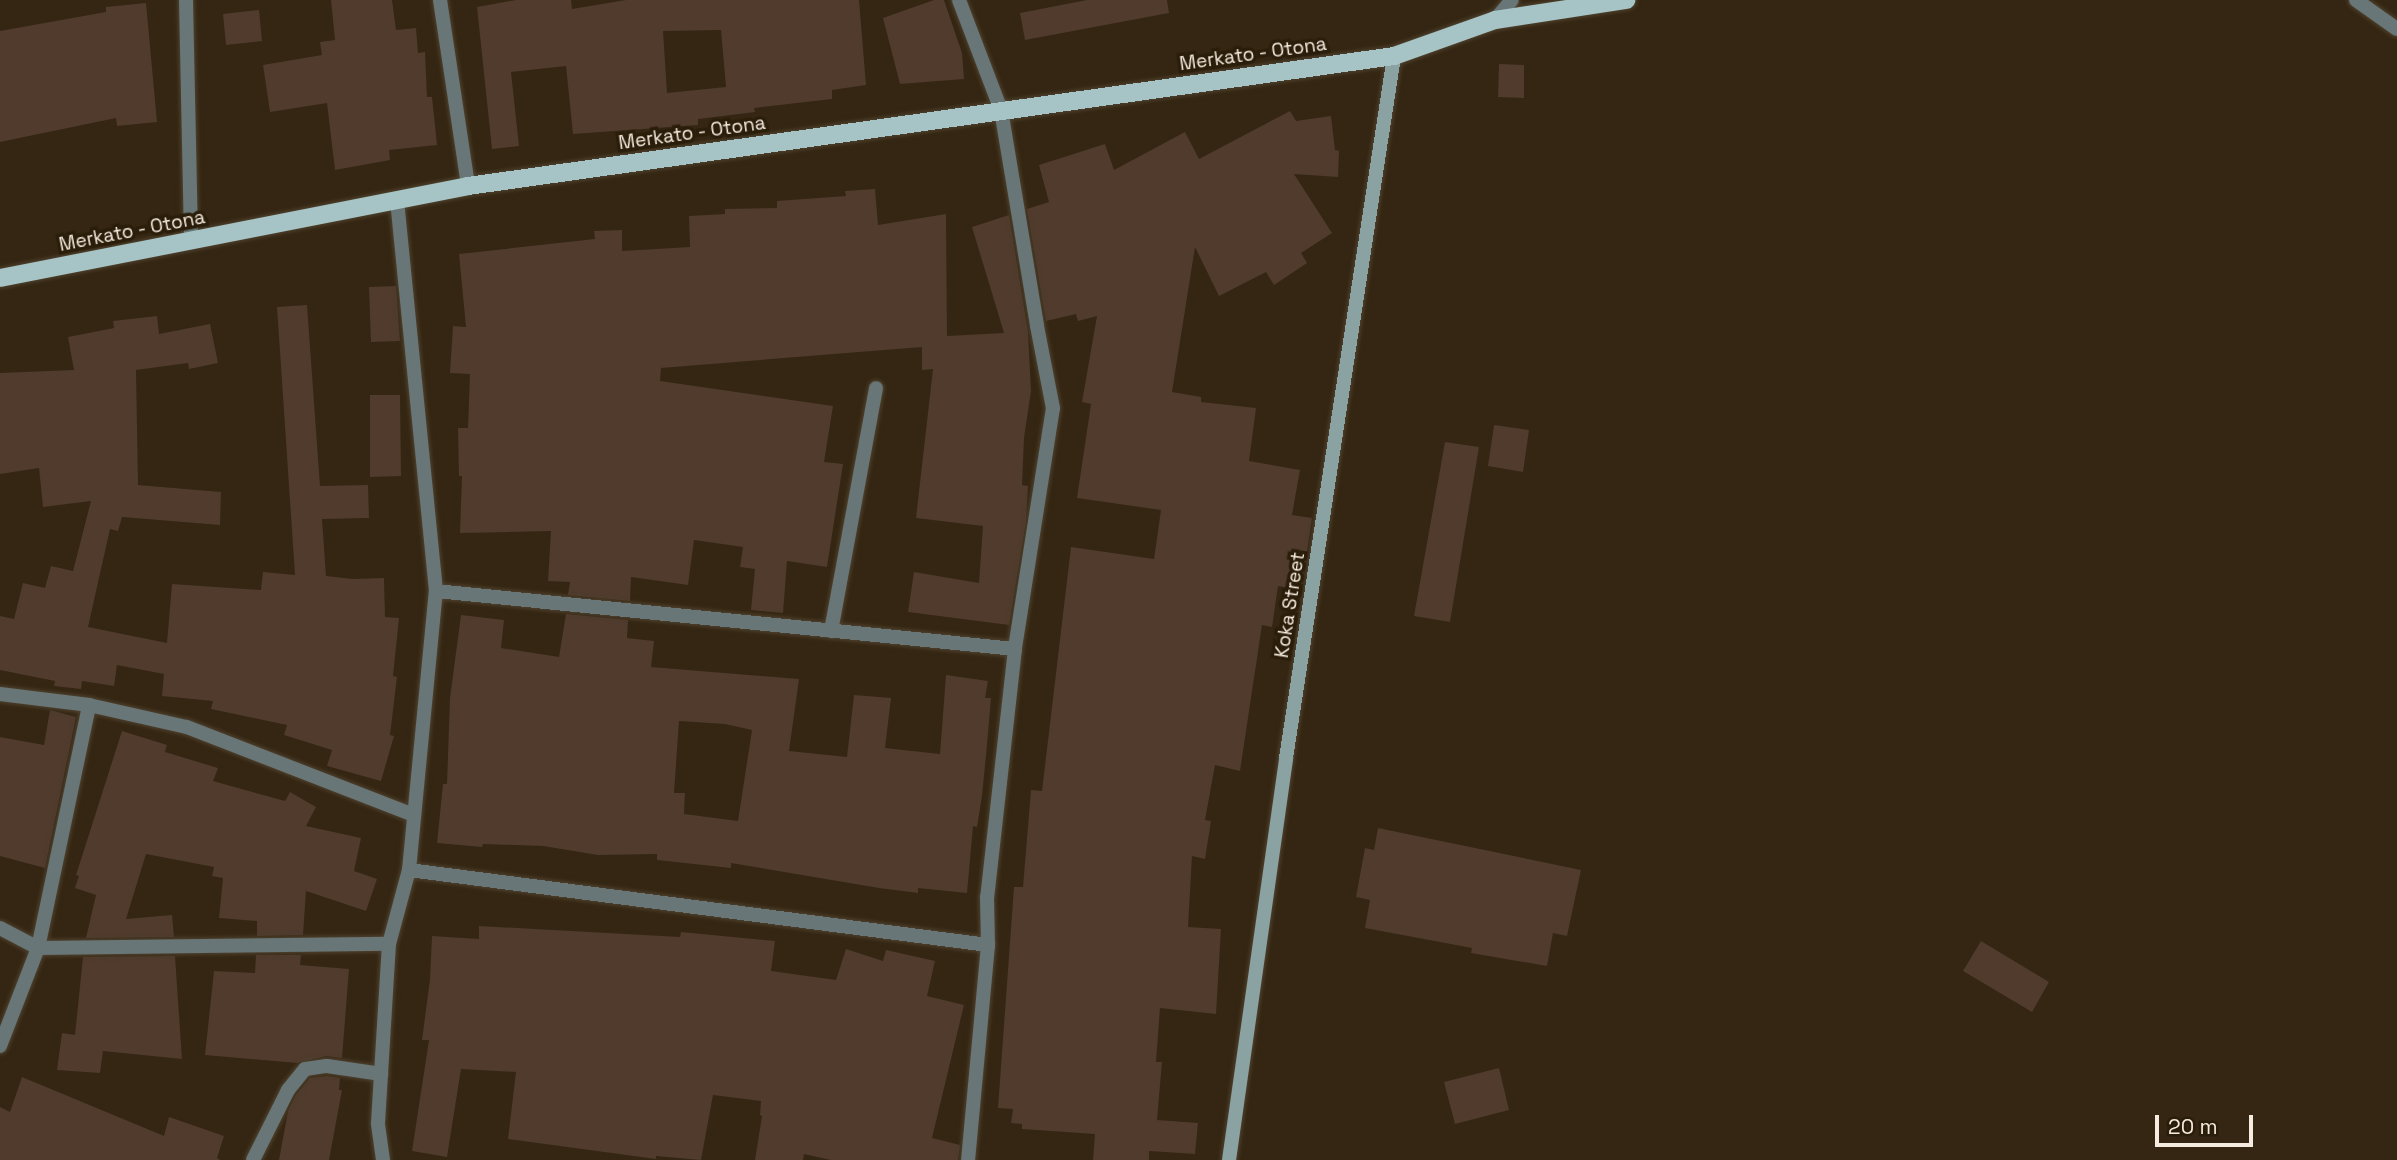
<!DOCTYPE html>
<html>
<head>
<meta charset="utf-8">
<style>
	body { margin:0 }
	#map { position:relative; width:2397px; height:1160px; overflow:hidden; background:#342612; font-family:"Space Grotesk",sans-serif }
	div>[style] { position:absolute }
	[style*='--x'] { left:calc(var(--x)*1px); top:calc(var(--y)*1px); width:calc(var(--w)*1px); rotate:calc(var(--a)*1deg) }
	.building>* { inset:0; background:#503b2d }
	.roads { filter:drop-shadow(0 0 2px #4f422f) drop-shadow(0 0 2px #4f422f) }
	.minor>* { height:14px; margin:-7px; padding:0 7px; transform-origin:7px; border-radius:7px; background:#687677 }
	.secondary>* { height:14px; margin:-7px; padding:0 7px; transform-origin:7px; border-radius:7px; background:#8ba2a3 }
	.primary>* { height:18px; margin:-9px; padding:0 9px; transform-origin:9px; border-radius:9px; background:#a6c4c5 }
	span { translate:-50% -50%; white-space:nowrap; text-align:center; line-height:1.15; -webkit-text-stroke:7px #2a1d09; paint-order:stroke }
	.street-label { font-size:19px; color:#f5ecdf }
	.scale { position:absolute; left:2155px; top:1115px; width:98px; height:32px; box-sizing:border-box; border:4px solid #f5ecdf; border-top:0; padding-left:9px; font-size:21px; line-height:24px; white-space:nowrap; color:#f5ecdf; -webkit-text-stroke:5px #2a1d09; paint-order:stroke }
</style>
</head>
<body>
<div id="map">
	<div class="building">
		<i style="clip-path:polygon(331px 0,392px 0,396px 30px,416px 28px,418px 53px,425px 52px,427px 97px,432px 97px,437px 145px,389px 150px,390px 160px,335px 170px,327px 103px,270px 112px,263px 65px,322px 55px,320px 42px,335px 40px)"></i>
		<i style="clip-path:polygon(evenodd,516px 0,571px 0,572px 9px,626px 0,859px 0,866px 85px,832px 90px,832px 99px,754px 108px,755px 112px,698px 119px,698px 125px,573px 134px,566px 66px,511px 72px,519px 146px,492px 149px,477px 7px,516px 0,721px 30px,726px 87px,667px 93px,663px 31px,721px 30px)"></i>
		<i style="clip-path:polygon(934px 0,944px 0,962px 53px,964px 79px,900px 84px,883px 18px)"></i>
		<i style="clip-path:polygon(1087px 0,1167px 0,1169px 13px,1025px 40px,1020px 13px)"></i>
		<i style="clip-path:polygon(146px 3px,157px 122px,117px 126px,116px 118px,0 142px,0 31px,106px 12px,106px 7px)"></i>
		<i style="clip-path:polygon(259px 10px,262px 41px,226px 45px,223px 14px)"></i>
		<i style="clip-path:polygon(1499px 64px,1524px 65px,1524px 98px,1498px 97px)"></i>
		<i style="clip-path:polygon(1290px 111px,1296px 121px,1331px 116px,1335px 150px,1339px 151px,1338px 177px,1294px 174px,1332px 233px,1301px 253px,1307px 263px,1274px 285px,1266px 272px,1219px 296px,1195px 247px,1172px 392px,1201px 397px,1201px 402px,1256px 408px,1249px 461px,1300px 470px,1292px 515px,1312px 518px,1301px 590px,1278px 586px,1272px 627px,1262px 625px,1240px 771px,1215px 765px,1205px 820px,1211px 821px,1205px 859px,1192px 856px,1188px 927px,1221px 929px,1216px 1014px,1160px 1008px,1156px 1062px,1162px 1062px,1157px 1120px,1198px 1123px,1195px 1154px,1149px 1151px,1149px 1160px,1093px 1160px,1095px 1134px,1022px 1129px,1022px 1124px,1011px 1123px,1013px 1109px,998px 1108px,1014px 887px,1023px 887px,1031px 790px,1042px 791px,1071px 547px,1154px 559px,1161px 510px,1077px 498px,1091px 404px,1082px 402px,1097px 316px,1078px 321px,1076px 314px,1046px 321px,1027px 209px,1049px 202px,1039px 165px,1105px 144px,1114px 170px,1185px 132px,1199px 159px)"></i>
		<i style="clip-path:polygon(875px 189px,878px 225px,946px 214px,947px 336px,1004px 333px,972px 227px,1009px 215px,1028px 332px,1031px 391px,1024px 438px,1022px 485px,1028px 486px,1026px 521px,1009px 625px,908px 612px,914px 572px,979px 583px,983px 526px,916px 518px,933px 369px,922px 370px,922px 347px,661px 368px,660px 381px,833px 406px,824px 462px,843px 464px,827px 567px,787px 561px,783px 613px,751px 610px,755px 569px,740px 567px,743px 547px,694px 540px,688px 585px,631px 577px,630px 601px,568px 595px,570px 582px,548px 581px,551px 531px,460px 533px,462px 476px,459px 476px,458px 428px,468px 428px,470px 374px,450px 373px,453px 326px,466px 327px,459px 254px,595px 239px,594px 231px,622px 230px,622px 251px,690px 247px,689px 216px,725px 214px,725px 209px,777px 208px,777px 201px,846px 196px,845px 191px)"></i>
		<i style="clip-path:polygon(396px 286px,400px 341px,371px 342px,369px 287px)"></i>
		<i style="clip-path:polygon(307px 305px,320px 486px,368px 485px,369px 518px,322px 519px,326px 576px,353px 579px,384px 578px,385px 617px,399px 618px,393px 676px,397px 677px,390px 735px,394px 736px,381px 781px,327px 766px,332px 750px,284px 735px,287px 725px,211px 709px,213px 701px,162px 696px,164px 674px,117px 665px,114px 686px,82px 681px,81px 689px,54px 686px,55px 681px,0 670px,0 616px,14px 619px,23px 583px,45px 588px,51px 566px,73px 571px,91px 501px,43px 507px,39px 468px,0 474px,0 373px,74px 370px,68px 337px,114px 328px,113px 321px,157px 316px,159px 334px,210px 324px,218px 363px,189px 369px,188px 363px,136px 370px,138px 485px,221px 492px,220px 525px,122px 517px,118px 531px,110px 529px,88px 627px,167px 643px,172px 584px,261px 590px,263px 572px,295px 575px,277px 307px)"></i>
		<i style="clip-path:polygon(370px 395px,400px 395px,401px 476px,370px 477px)"></i>
		<i style="clip-path:polygon(1494px 425px,1529px 430px,1523px 472px,1488px 466px)"></i>
		<i style="clip-path:polygon(1445px 442px,1479px 447px,1450px 622px,1414px 616px)"></i>
		<i style="clip-path:polygon(evenodd,566px 614px,628px 620px,627px 638px,654px 641px,651px 667px,799px 679px,789px 751px,847px 757px,854px 695px,891px 698px,885px 748px,940px 754px,946px 675px,988px 681px,985px 698px,991px 698px,987px 745px,982px 796px,977px 827px,973px 826px,967px 893px,918px 888px,918px 893px,879px 888px,731px 863px,731px 868px,657px 860px,657px 854px,598px 855px,543px 846px,483px 844px,482px 847px,437px 843px,443px 784px,447px 784px,450px 698px,461px 615px,504px 620px,501px 648px,559px 657px,566px 614px,679px 721px,725px 724px,752px 730px,738px 821px,684px 814px,685px 793px,674px 793px,679px 721px)"></i>
		<i style="clip-path:polygon(50px 710px,76px 717px,45px 868px,0 856px,0 737px,44px 745px)"></i>
		<i style="clip-path:polygon(122px 731px,167px 745px,165px 752px,218px 768px,213px 781px,285px 801px,290px 792px,316px 807px,306px 826px,361px 838px,354px 871px,377px 879px,366px 911px,306px 891px,303px 935px,257px 936px,257px 921px,219px 918px,223px 878px,212px 876px,214px 867px,146px 854px,126px 919px,172px 915px,174px 937px,86px 938px,96px 895px,75px 888px,79px 876px,76px 875px)"></i>
		<i style="clip-path:polygon(1378px 828px,1581px 870px,1567px 936px,1553px 933px,1547px 966px,1471px 953px,1472px 948px,1365px 928px,1370px 900px,1356px 897px,1365px 848px,1374px 850px)"></i>
		<i style="clip-path:polygon(479px 926px,680px 937px,681px 932px,775px 941px,771px 971px,836px 980px,846px 949px,883px 961px,886px 950px,935px 961px,927px 996px,964px 1005px,932px 1138px,960px 1145px,958px 1160px,831px 1160px,804px 1154px,803px 1160px,755px 1160px,762px 1116px,760px 1115px,761px 1101px,713px 1095px,701px 1160px,656px 1156px,656px 1159px,508px 1139px,516px 1072px,461px 1069px,447px 1157px,412px 1151px,429px 1040px,422px 1040px,430px 979px,432px 936px,479px 939px)"></i>
		<i style="clip-path:polygon(1981px 941px,2049px 982px,2032px 1012px,1963px 971px)"></i>
		<i style="clip-path:polygon(256px 955px,301px 955px,300px 965px,349px 969px,342px 1058px,326px 1056px,297px 1063px,205px 1055px,214px 971px,255px 973px)"></i>
		<i style="clip-path:polygon(175px 956px,182px 1059px,103px 1051px,100px 1073px,57px 1070px,62px 1033px,75px 1035px,83px 957px)"></i>
		<i style="clip-path:polygon(1499px 1068px,1509px 1110px,1455px 1124px,1444px 1082px)"></i>
		<i style="clip-path:polygon(327px 1076px,340px 1078px,339px 1090px,342px 1090px,329px 1160px,279px 1160px,288px 1111px,296px 1095px,310px 1078px)"></i>
		<i style="clip-path:polygon(22px 1077px,164px 1136px,169px 1117px,224px 1136px,217px 1158px,220px 1160px,0 1160px,0 1107px,10px 1112px)"></i>
	</div>
	<div class="roads">
		<div class="minor">
			<i style="--x:186;--y:0;--w:240;--a:88.8"></i>
			<i style="--x:440;--y:0;--w:188;--a:81.4"></i>
			<i style="--x:959;--y:0;--w:118;--a:69.1"></i>
			<i style="--x:1001;--y:110;--w:219;--a:80.5"></i>
			<i style="--x:1037;--y:326;--w:84;--a:79"></i>
			<i style="--x:1053;--y:408;--w:244;--a:99"></i>
			<i style="--x:1015;--y:649;--w:250;--a:96.4"></i>
			<i style="--x:987;--y:897;--w:48;--a:88.8"></i>
			<i style="--x:988;--y:945;--w:216;--a:95.3"></i>
			<i style="--x:2356;--y:0;--w:50;--a:35.3"></i>
			<i style="--x:1495;--y:20;--w:26;--a:-50"></i>
			<i style="--x:436;--y:591;--w:582;--a:5.72"></i>
			<i style="--x:831;--y:631;--w:247;--a:-79.5"></i>
			<i style="--x:0;--y:694;--w:90;--a:7"></i>
			<i style="--x:89;--y:705;--w:100;--a:12.7"></i>
			<i style="--x:187;--y:727;--w:243;--a:21.2"></i>
			<i style="--x:409;--y:870;--w:584;--a:7.38"></i>
			<i style="--x:0;--y:928;--w:43;--a:27.8"></i>
			<i style="--x:38;--y:948;--w:351;--a:-0.7"></i>
			<i style="--x:0;--y:1046;--w:105;--a:-68.8"></i>
			<i style="--x:38;--y:948;--w:248;--a:-78.1"></i>
			<i style="--x:253;--y:1160;--w:78;--a:-63.4"></i>
			<i style="--x:288;--y:1090;--w:27;--a:-51"></i>
			<i style="--x:305;--y:1069;--w:22;--a:-8"></i>
			<i style="--x:327;--y:1066;--w:55;--a:8.4"></i>
			<i style="--x:383;--y:1160;--w:37;--a:-98"></i>
			<i style="--x:378;--y:1123;--w:179;--a:-86.5"></i>
			<i style="--x:389;--y:944;--w:77;--a:-74.9"></i>
			<i style="--x:409;--y:870;--w:280;--a:-84.5"></i>
			<i style="--x:436;--y:591;--w:393;--a:-95.7"></i>
		</div>
		<div class="secondary">
			<i style="--x:1229;--y:1160;--w:406;--a:-81.9"></i>
			<i style="--x:1286;--y:758;--w:710;--a:-81.25"></i>
		</div>
		<div class="primary">
			<i style="--x:0;--y:278;--w:477;--a:-11.1"></i>
			<i style="--x:468;--y:186;--w:935;--a:-7.99"></i>
			<i style="--x:1394;--y:56;--w:107;--a:-19.6"></i>
			<i style="--x:1495;--y:20;--w:133;--a:-8.7"></i>
		</div>
	</div>
	<div class="street-label">
		<span style="left:1253px;top:54px;rotate:-8deg">Merkato - Otona</span>
		<span style="left:692px;top:133px;rotate:-8deg">Merkato - Otona</span>
		<span style="left:132px;top:231px;rotate:-11deg">Merkato - Otona</span>
		<span style="left:1290px;top:605px;rotate:-81deg">Koka Street</span>
	</div>
	<div class="scale">20 m</div>
</div>
</body>
</html>
